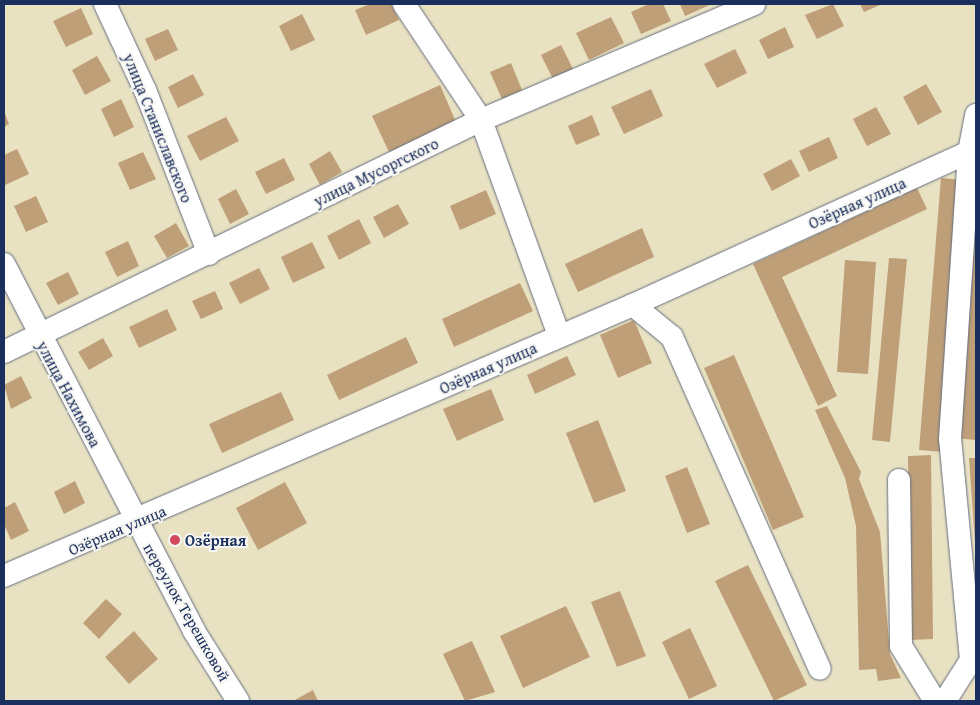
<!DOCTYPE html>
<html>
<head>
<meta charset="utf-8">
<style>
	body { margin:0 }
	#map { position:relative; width:980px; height:705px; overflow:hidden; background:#e9e2c2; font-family:"Gentium Book Plus",serif }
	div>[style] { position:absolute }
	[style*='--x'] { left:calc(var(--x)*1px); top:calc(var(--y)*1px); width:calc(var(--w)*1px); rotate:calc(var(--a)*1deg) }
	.building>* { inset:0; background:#be9f78 }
	.roads { filter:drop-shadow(0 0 1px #636e81) drop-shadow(0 0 1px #636e81) }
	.minor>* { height:22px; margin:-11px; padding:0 11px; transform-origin:11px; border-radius:11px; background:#fff }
	.dots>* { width:14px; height:14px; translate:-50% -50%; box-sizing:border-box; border:2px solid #f6f6f2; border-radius:50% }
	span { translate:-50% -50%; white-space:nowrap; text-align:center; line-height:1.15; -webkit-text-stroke:4px #f6f6f2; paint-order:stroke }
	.street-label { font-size:16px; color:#1b2f5e }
	.poi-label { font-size:16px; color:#1b2f5e; font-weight:700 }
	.left { translate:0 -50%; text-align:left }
	.frame { position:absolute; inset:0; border:5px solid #1b2f5e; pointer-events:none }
</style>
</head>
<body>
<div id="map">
	<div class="building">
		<i style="clip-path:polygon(370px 4px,391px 4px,399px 20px,366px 35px,355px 10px)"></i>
		<i style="clip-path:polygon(649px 4px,663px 4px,671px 21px,641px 34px,631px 12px)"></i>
		<i style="clip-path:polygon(680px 4px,712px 4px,685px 16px)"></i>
		<i style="clip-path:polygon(833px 4px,844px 26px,817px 39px,805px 15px)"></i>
		<i style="clip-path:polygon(860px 4px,882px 4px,864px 12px)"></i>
		<i style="clip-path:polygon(81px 8px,93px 34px,66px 47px,53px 21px)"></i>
		<i style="clip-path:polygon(302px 14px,315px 40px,291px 51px,279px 26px)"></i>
		<i style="clip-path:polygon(611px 17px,624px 43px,589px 60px,576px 33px)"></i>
		<i style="clip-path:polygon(785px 27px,794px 47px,768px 59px,759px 40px)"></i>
		<i style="clip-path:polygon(168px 29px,178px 50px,155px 61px,145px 39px)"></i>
		<i style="clip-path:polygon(561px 45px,573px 69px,553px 79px,541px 55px)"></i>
		<i style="clip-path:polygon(735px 49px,747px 73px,717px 88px,704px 64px)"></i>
		<i style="clip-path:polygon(97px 56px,111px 81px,85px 95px,72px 70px)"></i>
		<i style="clip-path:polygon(511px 63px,522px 90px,502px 99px,490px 72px)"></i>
		<i style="clip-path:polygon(193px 74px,204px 95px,178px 108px,168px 87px)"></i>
		<i style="clip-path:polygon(926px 84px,942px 112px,918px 125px,903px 97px)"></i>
		<i style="clip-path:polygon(440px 85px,456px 122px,389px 152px,372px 116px)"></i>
		<i style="clip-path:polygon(651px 89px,663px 116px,624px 134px,611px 107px)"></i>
		<i style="clip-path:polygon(121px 99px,134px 127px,114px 137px,101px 109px)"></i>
		<i style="clip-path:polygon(876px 107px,891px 134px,867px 146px,853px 119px)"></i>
		<i style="clip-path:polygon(4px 111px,9px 124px,4px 127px)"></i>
		<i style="clip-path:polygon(592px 115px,600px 135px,576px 145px,568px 126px)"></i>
		<i style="clip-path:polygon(226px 117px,239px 141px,200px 161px,187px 136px)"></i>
		<i style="clip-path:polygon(829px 137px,838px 158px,809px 172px,799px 151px)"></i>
		<i style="clip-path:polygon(17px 149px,29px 174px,5px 185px,4px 155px)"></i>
		<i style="clip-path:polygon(330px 151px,342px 172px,320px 185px,309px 164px)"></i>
		<i style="clip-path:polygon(143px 152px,156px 179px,130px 190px,118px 163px)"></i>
		<i style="clip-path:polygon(284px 158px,295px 180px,266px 194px,255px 172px)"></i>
		<i style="clip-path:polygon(791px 159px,800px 176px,772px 191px,763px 174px)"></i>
		<i style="clip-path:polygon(941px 178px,965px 180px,943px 452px,919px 450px)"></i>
		<i style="clip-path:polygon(976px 186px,976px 440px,954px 438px)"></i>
		<i style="clip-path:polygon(917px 188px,927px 209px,782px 277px,837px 396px,818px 406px,753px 264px)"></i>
		<i style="clip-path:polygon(236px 189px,249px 214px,230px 224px,218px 199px)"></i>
		<i style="clip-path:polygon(486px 190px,496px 214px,460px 230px,450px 206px)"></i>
		<i style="clip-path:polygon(36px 196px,48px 222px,26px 232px,14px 206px)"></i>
		<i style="clip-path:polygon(398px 204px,409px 224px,384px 238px,373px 217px)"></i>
		<i style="clip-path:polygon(359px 219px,371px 243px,339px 260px,327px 236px)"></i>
		<i style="clip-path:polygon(176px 223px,189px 246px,167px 258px,154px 236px)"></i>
		<i style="clip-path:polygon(642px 228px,654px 257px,578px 292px,565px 264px)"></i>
		<i style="clip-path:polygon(128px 241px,139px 266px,117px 277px,105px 252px)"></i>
		<i style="clip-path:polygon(312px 242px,325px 268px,293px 283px,281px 257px)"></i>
		<i style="clip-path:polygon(889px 258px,907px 259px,890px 442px,872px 440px)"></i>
		<i style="clip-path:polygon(845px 260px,876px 262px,868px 374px,837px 372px)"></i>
		<i style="clip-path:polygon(259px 268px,270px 289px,240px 304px,229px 283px)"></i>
		<i style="clip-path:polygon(68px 272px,79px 294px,58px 305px,46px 283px)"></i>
		<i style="clip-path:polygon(520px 283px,533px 311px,454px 347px,442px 319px)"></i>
		<i style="clip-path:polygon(215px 291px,223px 309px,201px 319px,192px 301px)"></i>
		<i style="clip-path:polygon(167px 309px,177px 330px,139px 348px,129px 327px)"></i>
		<i style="clip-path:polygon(634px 320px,652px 363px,618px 378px,600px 335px)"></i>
		<i style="clip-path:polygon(406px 337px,418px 363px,339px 400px,327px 375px)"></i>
		<i style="clip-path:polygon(103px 338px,113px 356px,89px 370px,78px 352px)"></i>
		<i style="clip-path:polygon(734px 355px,804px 517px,773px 530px,704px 368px)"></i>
		<i style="clip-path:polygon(567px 356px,576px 375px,535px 394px,527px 375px)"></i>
		<i style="clip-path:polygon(21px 376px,32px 398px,11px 409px,4px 385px)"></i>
		<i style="clip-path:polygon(491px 389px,504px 420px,457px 441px,443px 409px)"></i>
		<i style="clip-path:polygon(281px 392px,294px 420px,222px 453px,209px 424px)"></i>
		<i style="clip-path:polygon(827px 406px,861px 472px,859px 479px,880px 532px,890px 654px,901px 678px,878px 681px,876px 669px,859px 670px,856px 526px,845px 478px,815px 410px)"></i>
		<i style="clip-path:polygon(598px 420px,626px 491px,594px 503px,566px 433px)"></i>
		<i style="clip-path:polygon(931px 455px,933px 639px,910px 640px,908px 456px)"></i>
		<i style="clip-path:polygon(969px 458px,976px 458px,976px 543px,975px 543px)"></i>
		<i style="clip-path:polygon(687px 467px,710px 524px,687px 533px,665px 476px)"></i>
		<i style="clip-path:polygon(75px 481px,85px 503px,64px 514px,54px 492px)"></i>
		<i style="clip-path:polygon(285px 482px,307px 523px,258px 550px,236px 508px)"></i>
		<i style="clip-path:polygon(15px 502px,29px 531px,11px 540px,4px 524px,4px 508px)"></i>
		<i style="clip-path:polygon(748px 565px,807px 685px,774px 701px,715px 581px)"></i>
		<i style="clip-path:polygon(620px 591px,646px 656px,617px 667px,591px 602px)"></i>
		<i style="clip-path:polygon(106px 599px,122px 614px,99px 639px,83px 623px)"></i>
		<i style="clip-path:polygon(566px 606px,590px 657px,523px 688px,500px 636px)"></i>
		<i style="clip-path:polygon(690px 628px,717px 686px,689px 699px,662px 642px)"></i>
		<i style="clip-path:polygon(134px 631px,158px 659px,129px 684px,105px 657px)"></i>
		<i style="clip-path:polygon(472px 641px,495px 692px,465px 701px,443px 654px)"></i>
		<i style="clip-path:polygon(313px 690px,318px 701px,293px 701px)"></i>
	</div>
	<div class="roads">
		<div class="minor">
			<i style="--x:105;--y:4;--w:95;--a:65.1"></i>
			<i style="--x:145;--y:90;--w:176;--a:68.7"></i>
			<i style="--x:404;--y:4;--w:139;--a:56.4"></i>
			<i style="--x:481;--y:120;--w:230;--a:70.1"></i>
			<i style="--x:4;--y:264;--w:413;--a:62.6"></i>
			<i style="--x:194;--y:631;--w:83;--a:57.8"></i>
			<i style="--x:633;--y:305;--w:50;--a:39.4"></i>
			<i style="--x:672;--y:337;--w:363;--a:66"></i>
			<i style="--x:4;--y:352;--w:530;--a:-25.94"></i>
			<i style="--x:481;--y:120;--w:297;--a:-23"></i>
			<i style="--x:899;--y:480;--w:166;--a:89.3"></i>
			<i style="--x:901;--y:646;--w:65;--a:58.3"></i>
			<i style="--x:4;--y:576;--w:685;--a:-23.31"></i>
			<i style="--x:633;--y:305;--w:369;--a:-24.5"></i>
			<i style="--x:945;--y:701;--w:49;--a:-57.6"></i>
			<i style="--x:971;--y:660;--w:222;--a:-95.4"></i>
			<i style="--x:950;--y:439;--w:288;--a:-86.2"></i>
			<i style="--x:969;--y:152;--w:38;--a:-79"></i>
		</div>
	</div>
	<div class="dots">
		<i style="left:175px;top:540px;background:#d1495b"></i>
	</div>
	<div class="street-label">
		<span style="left:158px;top:128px;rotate:68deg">улица Станиславского</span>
		<span style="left:376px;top:172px;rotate:-26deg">улица Мусоргского</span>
		<span style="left:857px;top:203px;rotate:-24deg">Озёрная улица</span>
		<span style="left:488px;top:368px;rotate:-24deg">Озёрная улица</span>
		<span style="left:69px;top:394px;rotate:62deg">улица Нахимова</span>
		<span style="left:117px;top:530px;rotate:-23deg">Озёрная улица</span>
		<span style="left:187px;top:612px;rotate:60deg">переулок Терешковой</span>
	</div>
	<div class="poi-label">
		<span class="left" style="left:185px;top:540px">Озёрная</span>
	</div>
	<div class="frame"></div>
</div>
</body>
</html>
